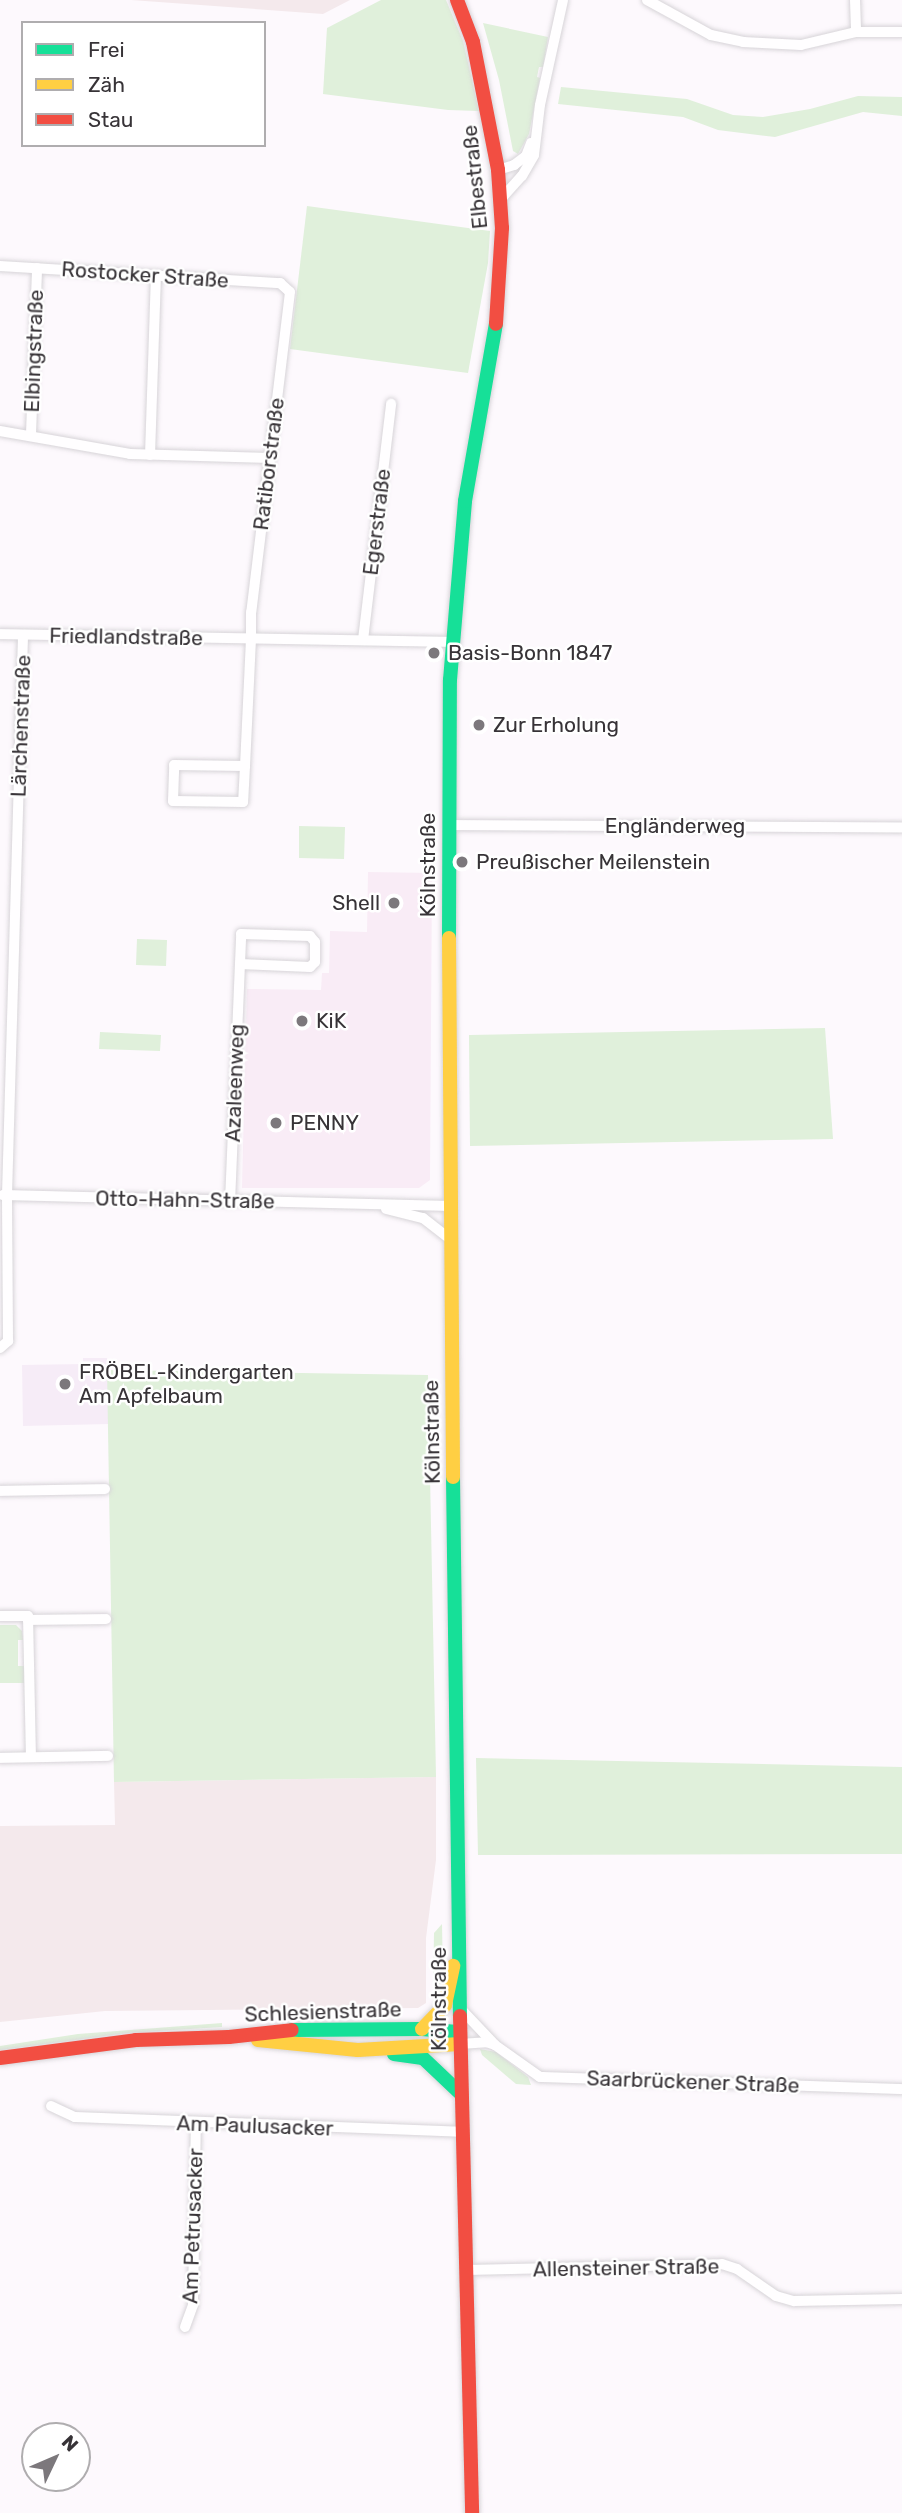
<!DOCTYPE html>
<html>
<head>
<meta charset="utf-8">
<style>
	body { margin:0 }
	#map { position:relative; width:902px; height:2513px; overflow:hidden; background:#fdf9fd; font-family:Rubik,sans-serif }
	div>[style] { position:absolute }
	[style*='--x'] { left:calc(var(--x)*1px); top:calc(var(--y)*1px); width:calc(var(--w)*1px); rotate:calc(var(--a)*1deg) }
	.commercial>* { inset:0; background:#f9ecf6 }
	.industrial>* { inset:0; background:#f4e9ec }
	.built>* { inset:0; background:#f6ecf7 }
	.green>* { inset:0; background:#e0f0db }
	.roads { filter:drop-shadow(0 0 2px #d7d4d8) drop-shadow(0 0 2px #d7d4d8) }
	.street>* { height:10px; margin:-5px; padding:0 5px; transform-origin:5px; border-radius:5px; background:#fffeff }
	.fast>* { height:14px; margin:-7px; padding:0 7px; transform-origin:7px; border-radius:7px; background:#16e098 }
	.slow>* { height:14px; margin:-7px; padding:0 7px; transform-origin:7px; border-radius:7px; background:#ffcf43 }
	.jam>* { height:14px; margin:-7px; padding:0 7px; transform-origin:7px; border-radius:7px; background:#f24e42 }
	.dots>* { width:19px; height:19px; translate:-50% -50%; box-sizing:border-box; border:4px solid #fff; border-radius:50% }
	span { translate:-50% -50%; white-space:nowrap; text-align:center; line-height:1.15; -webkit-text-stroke:5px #fff; paint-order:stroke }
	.street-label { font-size:21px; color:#373337 }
	.poi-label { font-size:21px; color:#373337 }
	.left { translate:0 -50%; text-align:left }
	.right { translate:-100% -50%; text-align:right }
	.legend { position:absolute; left:21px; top:21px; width:245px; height:126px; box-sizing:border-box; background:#fff; border:2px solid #afadaf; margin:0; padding:9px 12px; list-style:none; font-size:21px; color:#373337 }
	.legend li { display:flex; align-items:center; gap:14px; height:35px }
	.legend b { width:35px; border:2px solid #afadaf }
	.north { position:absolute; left:21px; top:2422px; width:70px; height:70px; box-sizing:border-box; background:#fff; border:2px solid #afadaf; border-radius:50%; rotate:46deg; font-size:19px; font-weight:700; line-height:28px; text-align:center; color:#373337 }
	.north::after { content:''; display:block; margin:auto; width:24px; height:32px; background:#7c787c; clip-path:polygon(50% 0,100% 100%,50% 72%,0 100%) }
</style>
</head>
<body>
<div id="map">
	<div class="commercial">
		<i style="clip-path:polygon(368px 872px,432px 873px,430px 1180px,419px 1188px,242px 1188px,247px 989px,321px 990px,322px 973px,329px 973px,330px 931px,367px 932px)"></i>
	</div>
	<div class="industrial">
		<i style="clip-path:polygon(131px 0,350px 0,323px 14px)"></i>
		<i style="clip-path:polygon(436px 1777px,436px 1860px,426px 1938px,426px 2003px,418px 2008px,105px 2011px,0 2022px,0 1826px,115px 1825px,114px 1782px)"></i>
	</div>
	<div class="built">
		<i style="clip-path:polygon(83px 1358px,107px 1358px,109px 1424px,23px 1426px,22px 1365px,83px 1364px)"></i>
	</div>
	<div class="green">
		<i style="clip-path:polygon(381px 0,446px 0,463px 41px,479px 111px,448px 110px,323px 94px,327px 28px)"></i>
		<i style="clip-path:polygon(483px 23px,548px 37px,543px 67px,539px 67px,537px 77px,540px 78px,529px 134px,518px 154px,513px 151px,499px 80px)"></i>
		<i style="clip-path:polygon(561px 87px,687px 99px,733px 115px,763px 117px,810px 109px,858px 96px,902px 97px,902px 116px,863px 112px,775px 137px,718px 130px,683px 117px,558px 104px)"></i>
		<i style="clip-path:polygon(307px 206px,490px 231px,488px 263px,468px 373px,290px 349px)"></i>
		<i style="clip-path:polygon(299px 826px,345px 827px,344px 859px,299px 858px)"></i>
		<i style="clip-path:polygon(137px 939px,167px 940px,166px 966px,136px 965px)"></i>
		<i style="clip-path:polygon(825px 1028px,833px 1139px,470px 1146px,469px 1035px)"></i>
		<i style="clip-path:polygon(100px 1032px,161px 1035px,160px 1051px,99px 1049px)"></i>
		<i style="clip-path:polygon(107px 1370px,428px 1375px,436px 1777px,114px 1782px)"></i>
		<i style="clip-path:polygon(0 1625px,16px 1625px,22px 1631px,23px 1640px,18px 1640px,18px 1666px,24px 1666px,24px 1683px,0 1683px)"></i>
		<i style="clip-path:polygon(476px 1758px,902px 1767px,902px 1854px,478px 1855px)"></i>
		<i style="clip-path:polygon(442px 1924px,443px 1981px,436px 2003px,433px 2003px,434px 1933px)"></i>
		<i style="clip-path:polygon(222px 2023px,222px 2027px,127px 2033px,0 2050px,0 2046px,78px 2034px)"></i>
		<i style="clip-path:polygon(480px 2049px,496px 2052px,528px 2077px,531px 2085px,516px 2084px,482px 2055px)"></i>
	</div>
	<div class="roads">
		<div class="street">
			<i style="--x:647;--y:0;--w:73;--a:28.7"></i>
			<i style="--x:711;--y:35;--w:33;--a:12"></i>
			<i style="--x:743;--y:42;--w:58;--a:3"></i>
			<i style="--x:801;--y:45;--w:57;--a:-13.3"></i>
			<i style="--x:856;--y:32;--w:46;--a:0"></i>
			<i style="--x:855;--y:0;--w:32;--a:88"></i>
			<i style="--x:498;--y:170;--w:17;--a:-17"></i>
			<i style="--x:514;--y:165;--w:15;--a:-37"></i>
			<i style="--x:526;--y:156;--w:14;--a:-69"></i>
			<i style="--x:501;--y:199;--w:31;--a:-48"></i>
			<i style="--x:522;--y:176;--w:24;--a:-60"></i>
			<i style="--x:534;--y:155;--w:50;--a:-83.2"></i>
			<i style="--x:540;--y:105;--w:107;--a:-77.6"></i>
			<i style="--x:0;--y:266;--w:281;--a:3.5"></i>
			<i style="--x:280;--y:283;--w:13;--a:42"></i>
			<i style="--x:290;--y:292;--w:322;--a:96.9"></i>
			<i style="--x:251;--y:612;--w:27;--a:90"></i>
			<i style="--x:251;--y:639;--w:127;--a:92.7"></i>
			<i style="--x:245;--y:766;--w:36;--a:93"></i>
			<i style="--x:243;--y:802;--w:70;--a:-179.2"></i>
			<i style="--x:173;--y:801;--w:36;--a:-88"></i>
			<i style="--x:174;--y:765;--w:71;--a:0.8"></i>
			<i style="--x:0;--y:431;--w:132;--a:10"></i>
			<i style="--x:130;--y:454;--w:140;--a:1.6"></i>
			<i style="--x:31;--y:434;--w:166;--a:-87.9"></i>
			<i style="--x:150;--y:455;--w:180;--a:-88.1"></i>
			<i style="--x:0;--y:634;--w:452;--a:1"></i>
			<i style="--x:363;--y:640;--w:238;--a:-83.2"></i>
			<i style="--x:449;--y:825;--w:453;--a:0.3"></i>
			<i style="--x:3;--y:1195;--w:448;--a:1.4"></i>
			<i style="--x:230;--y:1202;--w:268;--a:-87.6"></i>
			<i style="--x:241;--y:934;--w:69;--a:1.7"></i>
			<i style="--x:310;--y:936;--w:8;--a:50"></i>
			<i style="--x:315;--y:942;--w:20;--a:90"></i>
			<i style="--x:315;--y:962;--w:7;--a:135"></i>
			<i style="--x:310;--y:967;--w:70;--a:-177.5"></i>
			<i style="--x:386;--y:1209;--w:38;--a:14"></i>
			<i style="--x:423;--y:1218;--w:36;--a:38"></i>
			<i style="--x:0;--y:1348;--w:11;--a:-41"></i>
			<i style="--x:8;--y:1341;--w:146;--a:-90.4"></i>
			<i style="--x:7;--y:1195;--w:560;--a:-88.36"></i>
			<i style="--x:0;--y:1491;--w:105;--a:-1.1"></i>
			<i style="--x:0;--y:1616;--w:28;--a:0"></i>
			<i style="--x:28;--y:1616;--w:141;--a:88.8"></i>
			<i style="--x:28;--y:1620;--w:78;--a:-0.7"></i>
			<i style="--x:0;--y:1758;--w:108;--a:-1.1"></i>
			<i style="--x:459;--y:2007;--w:52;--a:46.5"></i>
			<i style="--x:495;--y:2045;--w:55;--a:35.4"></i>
			<i style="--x:540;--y:2077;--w:362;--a:1.9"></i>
			<i style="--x:460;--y:2044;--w:26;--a:-4"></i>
			<i style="--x:486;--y:2042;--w:9;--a:18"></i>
			<i style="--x:51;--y:2106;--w:26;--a:25"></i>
			<i style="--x:75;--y:2117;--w:386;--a:2.2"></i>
			<i style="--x:467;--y:2270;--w:255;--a:-1.3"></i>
			<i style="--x:722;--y:2264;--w:16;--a:18"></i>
			<i style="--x:737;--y:2269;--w:47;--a:34.7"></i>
			<i style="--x:776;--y:2296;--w:19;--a:16"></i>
			<i style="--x:794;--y:2301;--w:108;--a:-1.1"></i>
			<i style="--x:185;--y:2327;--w:23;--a:-70"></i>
			<i style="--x:193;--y:2305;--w:181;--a:-89.1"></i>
		</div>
		<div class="fast">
			<i style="--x:449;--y:938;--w:258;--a:-89.8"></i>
			<i style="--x:450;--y:680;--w:180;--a:-85.2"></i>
			<i style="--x:465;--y:501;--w:180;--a:-80.1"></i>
			<i style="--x:453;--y:1477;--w:539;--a:89.26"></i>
			<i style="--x:292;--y:2030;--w:130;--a:-0.4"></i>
			<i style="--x:422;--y:2029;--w:38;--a:5"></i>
			<i style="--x:394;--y:2054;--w:29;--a:8"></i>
			<i style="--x:423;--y:2058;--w:52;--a:43.5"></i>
		</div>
		<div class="slow">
			<i style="--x:449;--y:938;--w:539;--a:89.57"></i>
			<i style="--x:422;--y:2029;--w:33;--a:-46"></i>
			<i style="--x:445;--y:2005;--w:40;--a:-78"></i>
			<i style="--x:258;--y:2040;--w:100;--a:5.7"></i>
			<i style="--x:358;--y:2050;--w:102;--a:-3.4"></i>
		</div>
		<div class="jam">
			<i style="--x:457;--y:0;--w:45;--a:69.1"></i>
			<i style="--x:473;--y:42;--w:130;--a:78.9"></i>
			<i style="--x:498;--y:170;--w:58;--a:86.1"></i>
			<i style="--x:502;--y:228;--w:96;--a:93.6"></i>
			<i style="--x:460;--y:2016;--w:497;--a:88.6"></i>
			<i style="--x:0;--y:2058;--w:137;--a:-7.5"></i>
			<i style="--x:136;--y:2040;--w:93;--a:-1.8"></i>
			<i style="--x:229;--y:2037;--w:63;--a:-6.3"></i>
		</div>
	</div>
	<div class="dots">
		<i style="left:434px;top:653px;background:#7c787c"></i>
		<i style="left:479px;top:725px;background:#7c787c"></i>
		<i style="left:462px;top:862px;background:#7c787c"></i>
		<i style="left:394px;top:903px;background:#7c787c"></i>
		<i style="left:302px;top:1021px;background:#7c787c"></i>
		<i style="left:276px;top:1123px;background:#7c787c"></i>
		<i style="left:65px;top:1384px;background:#7c787c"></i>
	</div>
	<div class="street-label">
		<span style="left:475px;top:177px;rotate:-96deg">Elbestraße</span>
		<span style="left:145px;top:275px;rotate:4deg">Rostocker Straße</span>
		<span style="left:34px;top:351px;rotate:-88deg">Elbingstraße</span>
		<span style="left:269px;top:464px;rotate:-83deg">Ratiborstraße</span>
		<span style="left:377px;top:522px;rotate:-83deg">Egerstraße</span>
		<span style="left:126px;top:637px;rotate:1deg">Friedlandstraße</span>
		<span style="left:21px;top:726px;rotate:-88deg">Lärchenstraße</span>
		<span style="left:675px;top:826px">Engländerweg</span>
		<span style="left:428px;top:865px;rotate:-90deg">Kölnstraße</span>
		<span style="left:235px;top:1083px;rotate:-88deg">Azaleenweg</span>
		<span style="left:185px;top:1200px;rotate:1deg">Otto-Hahn-Straße</span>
		<span style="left:432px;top:1432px;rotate:-91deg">Kölnstraße</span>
		<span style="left:439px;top:1999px;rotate:-90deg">Kölnstraße</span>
		<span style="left:323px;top:2012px;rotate:-2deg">Schlesienstraße</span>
		<span style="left:693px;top:2082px;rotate:2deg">Saarbrückener Straße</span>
		<span style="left:255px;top:2126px;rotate:2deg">Am Paulusacker</span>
		<span style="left:193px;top:2226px;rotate:-88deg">Am Petrusacker</span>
		<span style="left:626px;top:2268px;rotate:-1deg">Allensteiner Straße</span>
	</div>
	<div class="poi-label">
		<span class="left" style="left:448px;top:653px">Basis-Bonn 1847</span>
		<span class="left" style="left:493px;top:725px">Zur Erholung</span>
		<span class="left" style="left:476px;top:862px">Preußischer Meilenstein</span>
		<span class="right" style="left:380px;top:903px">Shell</span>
		<span class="left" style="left:316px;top:1021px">KiK</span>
		<span class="left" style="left:290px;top:1123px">PENNY</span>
		<span class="left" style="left:79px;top:1384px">FRÖBEL-Kindergarten<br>Am Apfelbaum</span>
	</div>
	<ul class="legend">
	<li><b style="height:9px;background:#16e098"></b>Frei</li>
	<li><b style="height:9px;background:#ffcf43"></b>Zäh</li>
	<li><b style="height:9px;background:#f24e42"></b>Stau</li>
	</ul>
	<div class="north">N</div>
</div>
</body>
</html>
